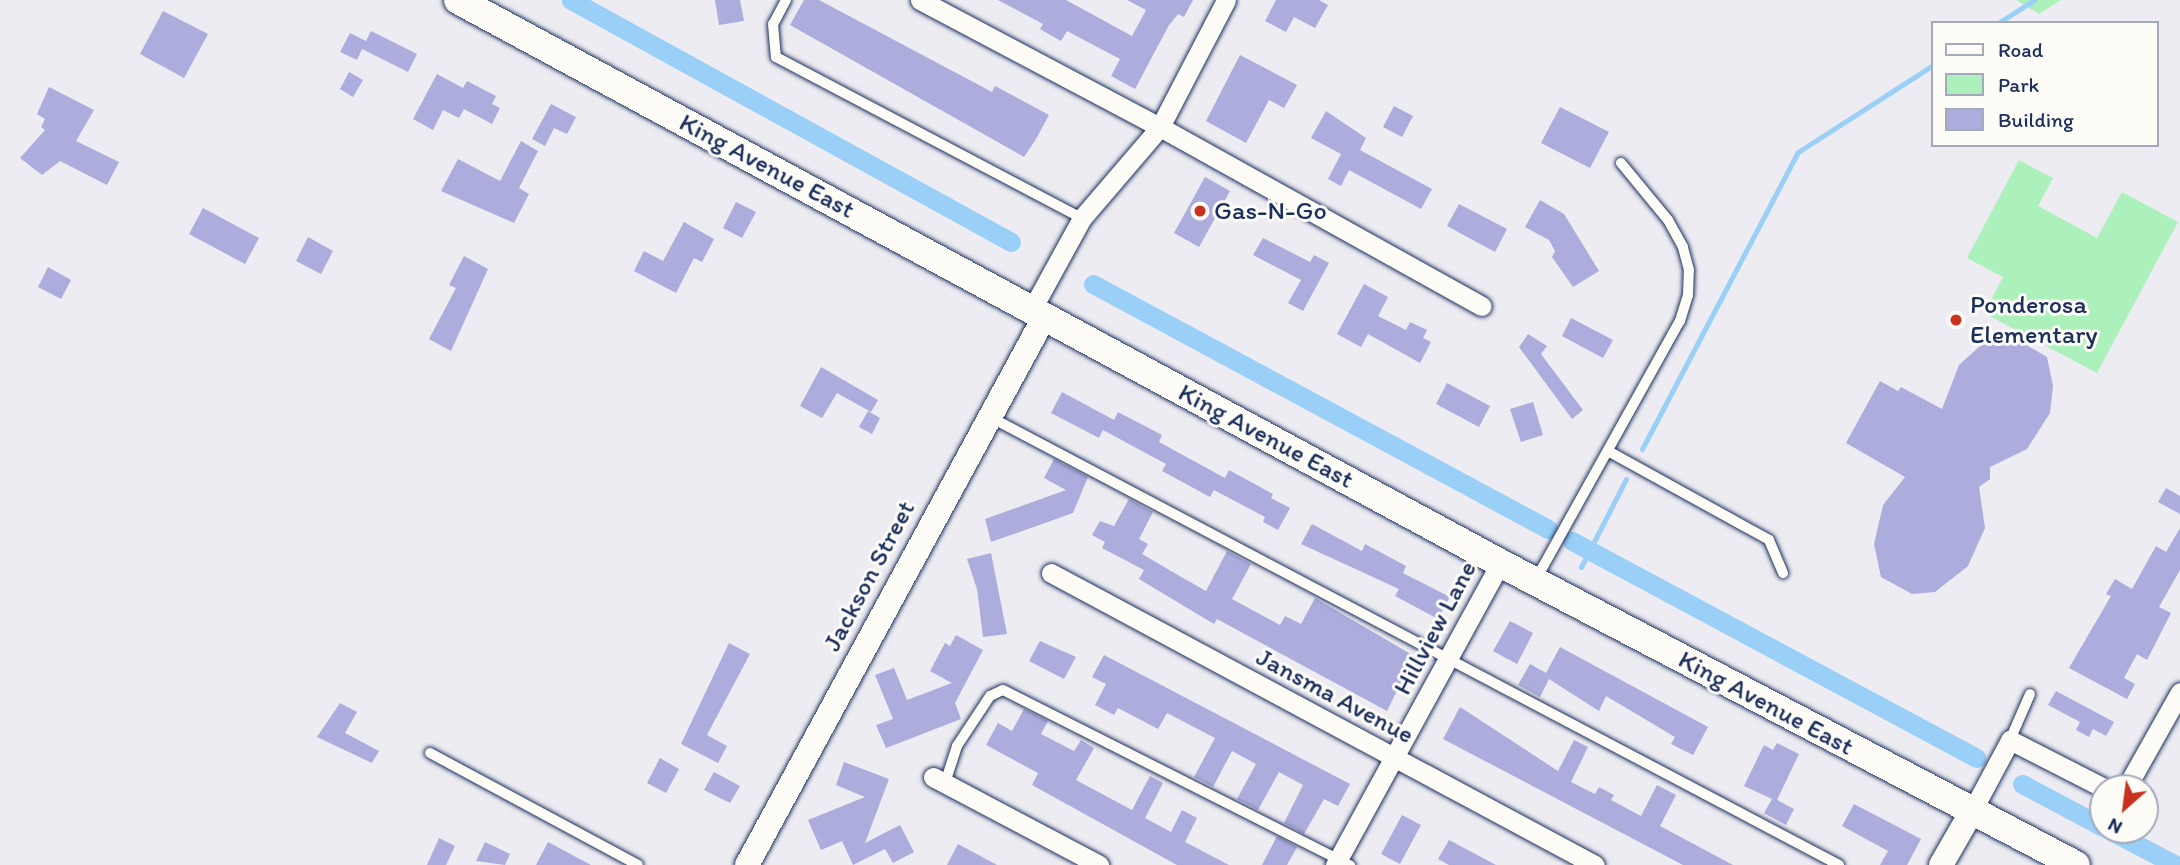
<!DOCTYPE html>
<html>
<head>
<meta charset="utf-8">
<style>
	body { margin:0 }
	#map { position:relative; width:2180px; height:865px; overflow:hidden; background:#edecf2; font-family:Itim,sans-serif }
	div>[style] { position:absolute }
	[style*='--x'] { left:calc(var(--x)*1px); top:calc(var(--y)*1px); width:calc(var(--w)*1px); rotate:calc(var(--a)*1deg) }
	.green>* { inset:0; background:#acf0bb }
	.stream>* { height:5px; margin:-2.5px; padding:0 2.5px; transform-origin:2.5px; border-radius:2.5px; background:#9acff8 }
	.canal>* { height:19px; margin:-9.5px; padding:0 9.5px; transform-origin:9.5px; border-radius:9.5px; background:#9acff8 }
	.building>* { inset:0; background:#acacdd }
	.roads { filter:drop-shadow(0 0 2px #1b2f5e) drop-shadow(0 0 2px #1b2f5e) }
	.service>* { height:10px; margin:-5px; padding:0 5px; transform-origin:5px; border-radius:5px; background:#fdfcf7 }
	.minor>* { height:19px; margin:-9.5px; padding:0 9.5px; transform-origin:9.5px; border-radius:9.5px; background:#fdfcf7 }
	.tertiary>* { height:24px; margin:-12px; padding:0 12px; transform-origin:12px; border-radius:12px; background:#fdfcf7 }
	.secondary>* { height:28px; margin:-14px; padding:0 14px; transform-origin:14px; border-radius:14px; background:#fdfcf7 }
	.dots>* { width:19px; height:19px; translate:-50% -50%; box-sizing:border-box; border:4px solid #fdfcf7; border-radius:50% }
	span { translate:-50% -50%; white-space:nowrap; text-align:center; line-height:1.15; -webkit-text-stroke:6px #fdfcf7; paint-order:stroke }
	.street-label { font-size:26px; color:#1b2f5e }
	.poi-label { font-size:26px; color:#1b2f5e }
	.left { translate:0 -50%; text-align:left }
	.legend { position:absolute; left:1931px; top:21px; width:228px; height:126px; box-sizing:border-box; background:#fdfcf7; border:2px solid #a3aaba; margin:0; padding:9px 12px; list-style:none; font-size:21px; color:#1b2f5e }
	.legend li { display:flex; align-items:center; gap:14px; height:35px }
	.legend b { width:35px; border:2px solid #a3aaba }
	.north { position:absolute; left:2089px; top:774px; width:70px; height:70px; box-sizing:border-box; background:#fdfcf7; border:2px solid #a3aaba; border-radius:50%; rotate:208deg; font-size:19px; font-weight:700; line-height:28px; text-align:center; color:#1b2f5e }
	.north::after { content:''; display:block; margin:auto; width:24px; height:32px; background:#c8321e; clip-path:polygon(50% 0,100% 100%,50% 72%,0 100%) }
</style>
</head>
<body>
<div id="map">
	<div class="green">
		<i style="clip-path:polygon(2016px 0,2061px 0,2039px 14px)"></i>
		<i style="clip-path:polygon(2019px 160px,2053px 178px,2038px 206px,2097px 238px,2122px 192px,2178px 222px,2097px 373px,1984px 313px,2003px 277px,1967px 258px)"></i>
	</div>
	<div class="stream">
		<i style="--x:1998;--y:23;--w:43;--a:-32.6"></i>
		<i style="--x:1642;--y:449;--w:335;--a:-62.3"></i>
		<i style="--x:1798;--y:152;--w:161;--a:-32.8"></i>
		<i style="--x:1581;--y:567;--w:99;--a:-62.9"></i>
	</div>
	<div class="canal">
		<i style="--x:571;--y:0;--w:502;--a:28.81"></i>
		<i style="--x:1093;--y:284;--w:517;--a:28.3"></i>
		<i style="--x:1572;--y:541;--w:459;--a:28.2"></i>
		<i style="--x:2022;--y:784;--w:92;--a:28"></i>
		<i style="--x:2109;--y:830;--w:76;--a:27.6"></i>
	</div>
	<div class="building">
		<i style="clip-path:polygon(715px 0,740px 0,744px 21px,719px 25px)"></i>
		<i style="clip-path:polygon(804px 0,819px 0,992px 92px,995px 86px,1049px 115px,1036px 139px,1024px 157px,790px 25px)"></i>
		<i style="clip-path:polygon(998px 0,1066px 0,1132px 36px,1146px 10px,1127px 0,1193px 0,1184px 17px,1178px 14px,1169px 25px,1135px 89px,1111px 76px,1120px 59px,1067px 31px,1061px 41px,1040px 29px,1043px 24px)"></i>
		<i style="clip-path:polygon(1276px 0,1319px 0,1328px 5px,1315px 28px,1294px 17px,1286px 32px,1265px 21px)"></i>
		<i style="clip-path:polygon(163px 11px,208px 34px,184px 78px,140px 54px)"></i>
		<i style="clip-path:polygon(371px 31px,417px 54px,408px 72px,362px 49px,357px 60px,340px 52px,350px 33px,366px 41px)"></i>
		<i style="clip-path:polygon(1240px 55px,1297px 85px,1284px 108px,1269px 100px,1246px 143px,1206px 121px)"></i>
		<i style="clip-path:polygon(349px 72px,363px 80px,353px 97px,340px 89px)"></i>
		<i style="clip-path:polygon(437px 74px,463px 88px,467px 81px,496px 96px,492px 104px,500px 108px,492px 124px,464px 109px,459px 118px,443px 110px,433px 130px,413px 119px)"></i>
		<i style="clip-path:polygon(49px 87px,94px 110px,76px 141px,119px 162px,107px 185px,60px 161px,42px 175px,20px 158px,45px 130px,41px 127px,45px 119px,37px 114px)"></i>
		<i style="clip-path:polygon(551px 104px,576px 117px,567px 134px,554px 128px,545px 146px,532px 139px)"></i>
		<i style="clip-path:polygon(1394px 106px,1413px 116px,1402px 137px,1383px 127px)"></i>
		<i style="clip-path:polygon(1560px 107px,1609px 132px,1590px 168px,1541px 143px)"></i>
		<i style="clip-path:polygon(1326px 111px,1366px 138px,1360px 150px,1432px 189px,1421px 209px,1349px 170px,1341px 186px,1328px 179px,1341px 154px,1311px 138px)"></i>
		<i style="clip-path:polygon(521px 141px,538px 151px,519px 188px,529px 194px,514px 223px,441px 191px,458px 159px,500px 181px)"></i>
		<i style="clip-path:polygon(1205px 177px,1230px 191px,1199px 247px,1174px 233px)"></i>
		<i style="clip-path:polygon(1540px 200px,1564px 214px,1599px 271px,1573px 287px,1552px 257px,1555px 251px,1549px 240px,1525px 227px)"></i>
		<i style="clip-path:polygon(736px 202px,756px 212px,742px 238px,723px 228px)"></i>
		<i style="clip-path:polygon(1459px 204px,1507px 229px,1495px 252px,1447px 226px)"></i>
		<i style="clip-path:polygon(203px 208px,259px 238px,245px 264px,189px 234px)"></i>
		<i style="clip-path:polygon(684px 222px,714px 239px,702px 262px,694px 258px,676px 293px,634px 271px,644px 251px,663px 261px)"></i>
		<i style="clip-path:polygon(308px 237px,333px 251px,321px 274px,296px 261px)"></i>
		<i style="clip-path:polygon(1263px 238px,1310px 262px,1314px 255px,1329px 263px,1303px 311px,1288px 303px,1301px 280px,1253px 255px)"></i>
		<i style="clip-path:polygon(464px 256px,488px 269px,451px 351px,429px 339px,456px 288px,449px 285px)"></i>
		<i style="clip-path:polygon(48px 267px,71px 280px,61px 299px,38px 287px)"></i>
		<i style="clip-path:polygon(1364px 284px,1388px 297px,1378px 316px,1406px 330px,1410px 322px,1427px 330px,1423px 338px,1431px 342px,1420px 363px,1368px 334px,1361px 347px,1337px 334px)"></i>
		<i style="clip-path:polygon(1571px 318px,1613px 340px,1603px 358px,1562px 336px)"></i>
		<i style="clip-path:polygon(1528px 334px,1547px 346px,1541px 354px,1583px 410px,1572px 419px,1519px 347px)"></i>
		<i style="clip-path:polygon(2009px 335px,2047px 357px,2053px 386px,2050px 413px,2027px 449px,1990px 467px,1990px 479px,1979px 487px,1985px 528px,1968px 566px,1935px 592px,1912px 594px,1881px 577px,1874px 544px,1883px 505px,1905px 477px,1846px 443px,1880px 381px,1898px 391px,1901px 387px,1942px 409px,1959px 365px,1980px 346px)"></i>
		<i style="clip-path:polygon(821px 367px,878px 400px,871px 412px,837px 393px,822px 418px,800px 406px)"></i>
		<i style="clip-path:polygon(1447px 383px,1490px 406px,1479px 427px,1436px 404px)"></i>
		<i style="clip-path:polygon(1062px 392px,1114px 420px,1118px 412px,1162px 435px,1159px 442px,1225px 478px,1229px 470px,1273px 494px,1271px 498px,1290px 508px,1278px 530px,1263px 522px,1265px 517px,1214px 490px,1210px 497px,1162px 471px,1166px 464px,1103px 430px,1099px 438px,1051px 413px)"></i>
		<i style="clip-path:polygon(1533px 402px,1543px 435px,1521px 442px,1510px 409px)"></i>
		<i style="clip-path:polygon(868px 411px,880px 418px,872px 434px,859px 427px)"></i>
		<i style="clip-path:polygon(1054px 459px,1088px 477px,1073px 513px,991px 542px,985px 519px,1066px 490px,1044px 478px)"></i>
		<i style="clip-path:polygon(2166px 488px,2180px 496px,2180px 514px,2158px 502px)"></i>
		<i style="clip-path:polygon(1129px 499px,1153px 512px,1139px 539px,1148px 544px,1142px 554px,1183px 578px,1206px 591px,1227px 551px,1251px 564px,1232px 599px,1280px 625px,1285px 616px,1301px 624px,1315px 598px,1414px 656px,1387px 711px,1217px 619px,1214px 624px,1139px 579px,1144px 570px,1102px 548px,1105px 542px,1092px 535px,1100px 521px,1114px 526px)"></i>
		<i style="clip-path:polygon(1312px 524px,1362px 551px,1365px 544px,1406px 566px,1403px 573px,1450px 597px,1438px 619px,1395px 596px,1399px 589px,1301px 544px)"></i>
		<i style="clip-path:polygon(2180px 528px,2180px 570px,2159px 607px,2171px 613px,2147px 660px,2137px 654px,2124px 678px,2135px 684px,2127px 699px,2069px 668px,2111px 596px,2106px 594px,2115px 579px,2132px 589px,2156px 546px,2166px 552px)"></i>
		<i style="clip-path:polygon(991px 553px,1007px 634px,983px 637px,977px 589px,967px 559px)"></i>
		<i style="clip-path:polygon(1510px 621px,1533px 633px,1517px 664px,1493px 651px)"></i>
		<i style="clip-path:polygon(956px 635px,983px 650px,955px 703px,961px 719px,886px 748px,876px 725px,893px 719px,875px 675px,894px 668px,907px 700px,952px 683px,930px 671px,945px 643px,950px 646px)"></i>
		<i style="clip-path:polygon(1040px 641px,1076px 657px,1064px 679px,1029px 661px)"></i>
		<i style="clip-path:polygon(729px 643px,750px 654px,707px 735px,727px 746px,718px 763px,681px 744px)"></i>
		<i style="clip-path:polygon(1560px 647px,1708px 727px,1693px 755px,1671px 744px,1675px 737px,1606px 696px,1599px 711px,1549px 679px,1540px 697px,1518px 685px,1530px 664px,1546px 673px)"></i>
		<i style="clip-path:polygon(1104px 655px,1350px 784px,1338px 806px,1324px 799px,1304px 834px,1284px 823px,1303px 785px,1279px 772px,1258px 810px,1237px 799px,1256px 764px,1232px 751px,1213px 787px,1194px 777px,1215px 738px,1167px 713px,1158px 729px,1118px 708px,1114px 715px,1095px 705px,1106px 684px,1092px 677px)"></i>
		<i style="clip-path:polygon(2056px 691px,2114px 722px,2106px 736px,2093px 729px,2089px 737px,2076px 730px,2080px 722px,2048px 705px)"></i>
		<i style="clip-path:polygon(340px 703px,357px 712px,345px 733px,379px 751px,372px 763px,317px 737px)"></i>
		<i style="clip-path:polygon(1460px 707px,1558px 771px,1574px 740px,1588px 747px,1571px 782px,1595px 794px,1599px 787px,1614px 795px,1611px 800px,1641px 816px,1657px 785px,1676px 795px,1660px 826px,1733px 865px,1683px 865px,1443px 739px)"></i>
		<i style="clip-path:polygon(1024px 709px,1048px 721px,1041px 734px,1074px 751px,1081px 740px,1094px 748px,1076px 780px,1132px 810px,1150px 776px,1163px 783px,1145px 818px,1171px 832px,1182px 810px,1197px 818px,1185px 842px,1229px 865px,1177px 865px,1032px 785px,1038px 773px,986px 745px,998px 723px,1012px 731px)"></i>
		<i style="clip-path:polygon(1777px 743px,1799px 754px,1777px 800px,1794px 809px,1786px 825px,1764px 813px,1772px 799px,1744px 786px,1764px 745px,1773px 750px)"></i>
		<i style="clip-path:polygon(660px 758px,679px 769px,666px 793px,647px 783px)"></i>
		<i style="clip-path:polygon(844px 762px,889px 779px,865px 843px,900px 825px,914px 852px,893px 863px,885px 849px,853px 865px,842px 841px,821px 850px,808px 820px,865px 797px,836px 785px)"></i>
		<i style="clip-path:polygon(714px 772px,740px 786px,730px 803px,704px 790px)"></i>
		<i style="clip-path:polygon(1854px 804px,1921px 839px,1907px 865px,1880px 865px,1888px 851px,1842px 826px)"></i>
		<i style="clip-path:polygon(1402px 815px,1421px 825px,1400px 864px,1381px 854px)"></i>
		<i style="clip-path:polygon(1277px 836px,1297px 847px,1287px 865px,1262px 865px)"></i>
		<i style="clip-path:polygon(439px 838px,455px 846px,446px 865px,427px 865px)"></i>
		<i style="clip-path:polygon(1449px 840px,1496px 865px,1449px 865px,1438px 859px)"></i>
		<i style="clip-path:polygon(485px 842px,510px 854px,505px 865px,476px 861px)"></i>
		<i style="clip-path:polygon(548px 842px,591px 865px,536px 865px)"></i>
		<i style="clip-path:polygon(958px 844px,997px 865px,947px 865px)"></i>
	</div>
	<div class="roads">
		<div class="service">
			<i style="--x:786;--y:0;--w:27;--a:118"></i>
			<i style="--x:773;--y:24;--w:33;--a:85"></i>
			<i style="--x:776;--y:57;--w:346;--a:27.8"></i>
			<i style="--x:990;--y:417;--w:960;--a:27.82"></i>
			<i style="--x:1608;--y:451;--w:184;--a:28.9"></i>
			<i style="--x:1769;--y:540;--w:36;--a:67"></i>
			<i style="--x:1535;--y:581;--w:298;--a:-60.9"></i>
			<i style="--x:1680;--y:321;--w:27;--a:-73"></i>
			<i style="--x:1688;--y:295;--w:25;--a:-88"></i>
			<i style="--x:1689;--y:270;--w:24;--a:-105"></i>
			<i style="--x:1683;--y:247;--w:31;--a:-119"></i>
			<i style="--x:1668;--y:220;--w:74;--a:-129.5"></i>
			<i style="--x:2010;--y:740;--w:50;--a:-66.5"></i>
			<i style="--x:430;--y:753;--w:236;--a:28.3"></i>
			<i style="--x:945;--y:783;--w:39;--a:-72"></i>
			<i style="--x:957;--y:746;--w:60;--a:-56.6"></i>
			<i style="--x:990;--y:696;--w:14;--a:-25"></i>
			<i style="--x:1003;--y:690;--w:389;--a:26.8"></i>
		</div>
		<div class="minor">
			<i style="--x:920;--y:0;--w:272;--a:27.9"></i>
			<i style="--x:1160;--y:127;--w:368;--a:29.1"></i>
			<i style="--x:1032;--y:309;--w:104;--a:-61.2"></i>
			<i style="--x:1082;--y:218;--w:120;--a:-49.4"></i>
			<i style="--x:1160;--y:127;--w:143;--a:-62.5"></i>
			<i style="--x:1051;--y:573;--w:617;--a:28.23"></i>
			<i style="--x:933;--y:777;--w:188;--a:27.9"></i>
			<i style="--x:2126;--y:788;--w:110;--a:-60.6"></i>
			<i style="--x:1972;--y:811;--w:81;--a:-61.8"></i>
			<i style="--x:2010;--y:740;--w:106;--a:27.1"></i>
			<i style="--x:1335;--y:865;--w:344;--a:-61.3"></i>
		</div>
		<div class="tertiary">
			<i style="--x:747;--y:865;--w:625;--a:-61.51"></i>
			<i style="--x:1941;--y:865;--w:62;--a:-60.1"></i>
		</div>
		<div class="secondary">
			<i style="--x:458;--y:0;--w:1184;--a:28.38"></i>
			<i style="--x:1500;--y:563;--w:650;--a:27.67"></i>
		</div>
	</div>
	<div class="dots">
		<i style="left:1200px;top:211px;background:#c8321e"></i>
		<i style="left:1956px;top:320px;background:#c8321e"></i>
	</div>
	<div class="street-label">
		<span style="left:767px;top:166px;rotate:28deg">King Avenue East</span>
		<span style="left:1266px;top:436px;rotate:28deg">King Avenue East</span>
		<span style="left:869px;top:576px;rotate:-62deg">Jackson Street</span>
		<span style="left:1435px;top:628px;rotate:-62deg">Hillview Lane</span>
		<span style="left:1335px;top:696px;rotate:28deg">Jansma Avenue</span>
		<span style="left:1766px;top:703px;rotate:28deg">King Avenue East</span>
	</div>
	<div class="poi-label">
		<span class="left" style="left:1214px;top:211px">Gas-N-Go</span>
		<span class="left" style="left:1970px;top:320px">Ponderosa<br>Elementary</span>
	</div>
	<ul class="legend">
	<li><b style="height:9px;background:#fdfcf7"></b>Road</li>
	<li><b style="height:19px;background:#acf0bb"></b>Park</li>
	<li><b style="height:19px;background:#acacdd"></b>Building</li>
	</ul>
	<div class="north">N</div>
</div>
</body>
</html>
